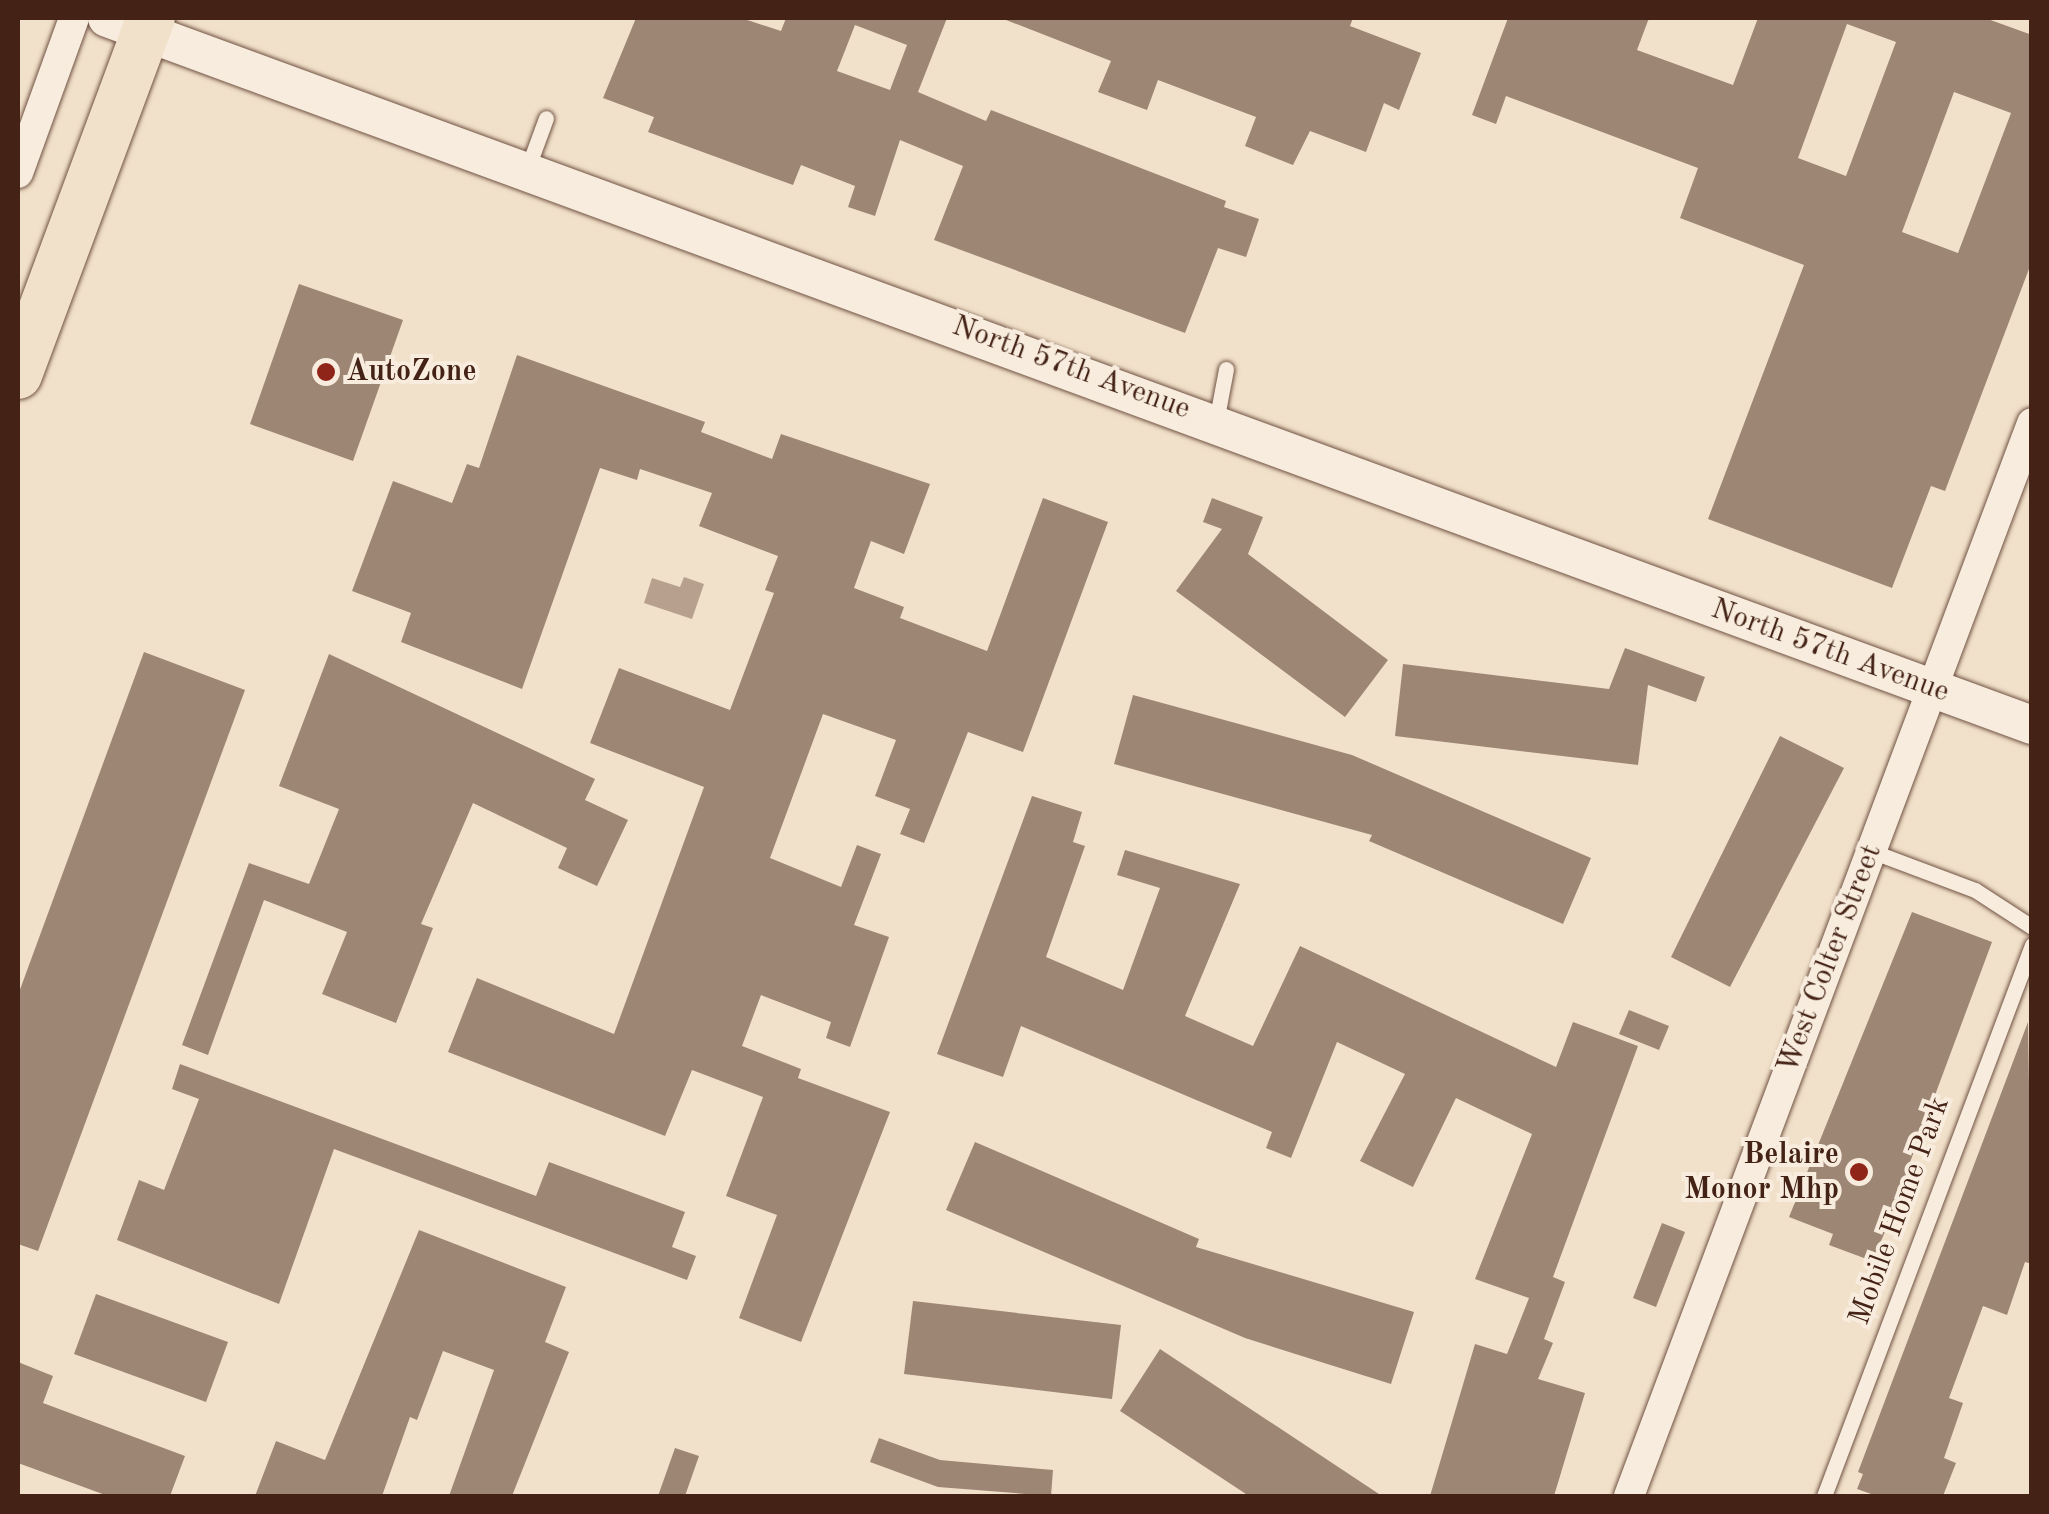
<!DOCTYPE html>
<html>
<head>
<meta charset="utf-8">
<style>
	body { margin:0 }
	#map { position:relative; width:2049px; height:1514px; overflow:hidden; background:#f2e1ca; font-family:"Old Standard TT",serif }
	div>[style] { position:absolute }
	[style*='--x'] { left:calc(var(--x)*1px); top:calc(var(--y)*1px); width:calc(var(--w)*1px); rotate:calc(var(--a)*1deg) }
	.water>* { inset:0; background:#b7a08d }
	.building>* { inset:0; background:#9e8674 }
	.roads { filter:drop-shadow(0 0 2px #705243) drop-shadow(0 0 2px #705243) }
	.service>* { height:15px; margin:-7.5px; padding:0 7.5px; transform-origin:7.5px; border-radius:7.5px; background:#f7ecdd }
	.minor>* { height:30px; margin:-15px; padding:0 15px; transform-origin:15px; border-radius:15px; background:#f7ecdd }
	.tertiary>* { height:38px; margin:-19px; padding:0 19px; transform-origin:19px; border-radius:19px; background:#f7ecdd }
	.primary>* { height:48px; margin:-24px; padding:0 24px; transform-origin:24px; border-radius:24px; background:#f2e1ca }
	.dots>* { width:28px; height:28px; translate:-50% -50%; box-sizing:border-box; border:5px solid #f7ecdd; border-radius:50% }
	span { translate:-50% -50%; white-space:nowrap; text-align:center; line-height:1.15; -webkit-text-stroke:8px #f7ecdd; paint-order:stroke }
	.street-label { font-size:30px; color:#442316 }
	.poi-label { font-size:30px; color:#442316; font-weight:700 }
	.left { translate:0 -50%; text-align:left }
	.right { translate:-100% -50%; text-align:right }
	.frame { position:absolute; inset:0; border:20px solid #442316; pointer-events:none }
</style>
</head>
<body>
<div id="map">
	<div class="water">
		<i style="clip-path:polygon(684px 577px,704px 584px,692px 619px,644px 603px,652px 578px,680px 587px)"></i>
	</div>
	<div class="building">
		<i style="clip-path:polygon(evenodd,636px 18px,741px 18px,781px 31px,786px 18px,947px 18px,918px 92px,986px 121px,991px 110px,1226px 201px,1224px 207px,1259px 219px,1246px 257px,1218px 248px,1185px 333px,934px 240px,963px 166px,900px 140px,875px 216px,848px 207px,855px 186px,801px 165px,793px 185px,648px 132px,654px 117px,603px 98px,636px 18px,855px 25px,907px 45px,890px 90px,837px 71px,855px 25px)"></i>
		<i style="clip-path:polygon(1001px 18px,1353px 18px,1350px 26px,1421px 53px,1399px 110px,1384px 103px,1366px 152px,1310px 131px,1293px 165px,1245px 146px,1256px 117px,1158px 80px,1147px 110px,1098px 92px,1111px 61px)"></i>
		<i style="clip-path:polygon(evenodd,1508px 18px,1649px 18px,1637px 50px,1733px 85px,1758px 18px,1985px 18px,2032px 35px,2032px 261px,1945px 491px,1931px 486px,1892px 588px,1708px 519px,1804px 265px,1680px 218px,1698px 168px,1506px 96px,1496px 124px,1472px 115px,1508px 18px,1847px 24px,1896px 42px,1846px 176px,1798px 158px,1847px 24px,1508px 18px,1954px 92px,2011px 113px,1958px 253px,1902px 232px,1954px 92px)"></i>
		<i style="clip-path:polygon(299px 284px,403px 320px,353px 461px,250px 424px)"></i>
		<i style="clip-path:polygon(517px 355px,705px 422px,701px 432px,772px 459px,781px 434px,930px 484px,904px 554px,871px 541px,854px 588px,904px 607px,900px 618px,987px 651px,1043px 498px,1108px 522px,1023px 752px,968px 732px,924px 843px,900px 834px,910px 809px,875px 796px,896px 740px,823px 714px,770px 858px,841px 887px,857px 845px,881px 854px,854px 925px,889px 937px,850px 1047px,826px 1038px,831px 1022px,761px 995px,742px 1046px,801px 1069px,798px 1078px,890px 1112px,801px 1342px,739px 1318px,777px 1215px,726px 1196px,763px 1097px,692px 1070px,665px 1136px,448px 1052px,477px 978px,614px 1034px,704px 787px,590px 743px,619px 668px,730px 710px,774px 593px,765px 590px,778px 556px,699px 526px,712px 493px,640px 469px,637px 480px,600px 468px,522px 689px,401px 642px,411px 613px,352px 591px,393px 481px,452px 503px,467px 464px,479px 468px)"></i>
		<i style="clip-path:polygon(1212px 498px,1263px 517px,1248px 554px,1388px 660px,1345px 717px,1176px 591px,1222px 529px,1203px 522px)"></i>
		<i style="clip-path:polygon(1625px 648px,1705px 677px,1696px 702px,1648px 685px,1638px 765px,1395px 736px,1403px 664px,1609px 689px)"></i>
		<i style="clip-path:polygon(144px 652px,245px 690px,38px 1251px,18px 1244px,18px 995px)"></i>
		<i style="clip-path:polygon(329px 654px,595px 779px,585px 800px,628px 820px,597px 886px,558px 868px,567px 848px,473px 803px,421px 924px,433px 928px,396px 1023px,322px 994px,347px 932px,264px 900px,208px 1055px,182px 1045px,249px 863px,309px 884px,339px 809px,279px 786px)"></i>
		<i style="clip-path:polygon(1133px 695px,1352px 755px,1591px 858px,1563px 924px,1369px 841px,1372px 835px,1114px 764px)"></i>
		<i style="clip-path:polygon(1780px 736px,1844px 768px,1730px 987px,1671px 957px)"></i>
		<i style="clip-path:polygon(1032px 796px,1082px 812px,1073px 842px,1085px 846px,1046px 957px,1123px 990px,1160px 888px,1117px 875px,1125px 850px,1240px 884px,1185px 1016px,1253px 1046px,1300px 946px,1556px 1067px,1573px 1022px,1638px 1046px,1553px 1277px,1565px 1282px,1544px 1339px,1553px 1343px,1538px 1379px,1585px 1393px,1554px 1496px,1430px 1496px,1475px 1344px,1507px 1354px,1529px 1298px,1475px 1279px,1532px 1134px,1456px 1098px,1413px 1187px,1360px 1161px,1405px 1074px,1337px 1042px,1291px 1158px,1266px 1148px,1272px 1132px,1021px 1026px,1003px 1077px,937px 1054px)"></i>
		<i style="clip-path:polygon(1912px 912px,1992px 942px,1909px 1165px,1914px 1167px,1872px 1261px,1829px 1245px,1833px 1234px,1789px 1217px)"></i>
		<i style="clip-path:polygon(1629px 1010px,1669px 1026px,1659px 1050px,1619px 1034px)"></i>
		<i style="clip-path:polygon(2028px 1022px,2032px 1264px,2025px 1262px,2007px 1315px,1983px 1306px,1949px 1398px,1963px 1403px,1944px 1458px,1956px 1463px,1943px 1496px,1877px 1496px,1857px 1489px,1863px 1474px,1858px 1472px)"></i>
		<i style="clip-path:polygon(180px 1064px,536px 1196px,549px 1162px,685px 1212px,672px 1247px,696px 1256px,687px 1280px,334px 1149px,279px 1304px,117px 1240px,139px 1180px,164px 1190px,199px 1099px,172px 1089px)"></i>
		<i style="clip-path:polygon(975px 1142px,1199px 1239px,1196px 1247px,1414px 1312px,1391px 1384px,1245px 1338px,946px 1210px)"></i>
		<i style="clip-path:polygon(1662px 1223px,1685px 1232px,1656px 1307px,1633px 1298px)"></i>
		<i style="clip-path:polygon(419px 1230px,566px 1287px,545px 1342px,569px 1352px,512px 1496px,449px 1496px,494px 1370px,443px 1351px,417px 1420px,410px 1417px,382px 1496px,255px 1496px,276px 1441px,325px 1460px)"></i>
		<i style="clip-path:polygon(96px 1294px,228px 1342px,206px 1402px,74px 1354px)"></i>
		<i style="clip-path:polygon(913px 1301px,1121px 1325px,1112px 1399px,904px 1374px)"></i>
		<i style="clip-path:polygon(1160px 1349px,1382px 1496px,1249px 1496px,1120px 1411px)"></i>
		<i style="clip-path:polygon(18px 1362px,53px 1376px,43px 1403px,185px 1456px,170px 1496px,108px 1496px,18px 1463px)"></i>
		<i style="clip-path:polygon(879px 1438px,940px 1460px,1053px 1470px,1051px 1496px,938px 1487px,870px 1462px)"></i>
		<i style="clip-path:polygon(675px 1448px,699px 1456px,685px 1496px,658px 1496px)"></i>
	</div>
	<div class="roads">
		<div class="service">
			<i style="--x:528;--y:167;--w:52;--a:-69.8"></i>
			<i style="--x:1216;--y:422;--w:54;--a:-79.3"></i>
			<i style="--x:1871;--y:851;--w:111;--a:20.6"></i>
			<i style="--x:1975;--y:890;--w:68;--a:33"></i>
			<i style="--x:1824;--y:1496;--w:589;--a:-69.32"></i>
		</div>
		<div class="minor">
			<i style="--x:18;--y:173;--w:165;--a:-70.1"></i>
			<i style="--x:1629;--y:1496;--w:1146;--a:-69.41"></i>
		</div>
		<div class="tertiary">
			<i style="--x:107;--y:18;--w:2051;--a:20.17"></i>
		</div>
		<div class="primary">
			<i style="--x:18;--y:375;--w:381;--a:-69.6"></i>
		</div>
	</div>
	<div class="dots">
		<i style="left:326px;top:372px;background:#8f2418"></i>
		<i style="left:1859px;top:1172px;background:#8f2418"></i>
	</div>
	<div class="street-label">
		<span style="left:1071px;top:368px;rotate:20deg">North 57th Avenue</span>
		<span style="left:1830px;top:651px;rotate:20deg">North 57th Avenue</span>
		<span style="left:1830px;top:959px;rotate:-69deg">West Colter Street</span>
		<span style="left:1900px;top:1211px;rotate:-70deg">Mobile Home Park</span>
	</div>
	<div class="poi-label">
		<span class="left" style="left:346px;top:372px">AutoZone</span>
		<span class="right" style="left:1839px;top:1172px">Belaire<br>Monor Mhp</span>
	</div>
	<div class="frame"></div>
</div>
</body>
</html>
